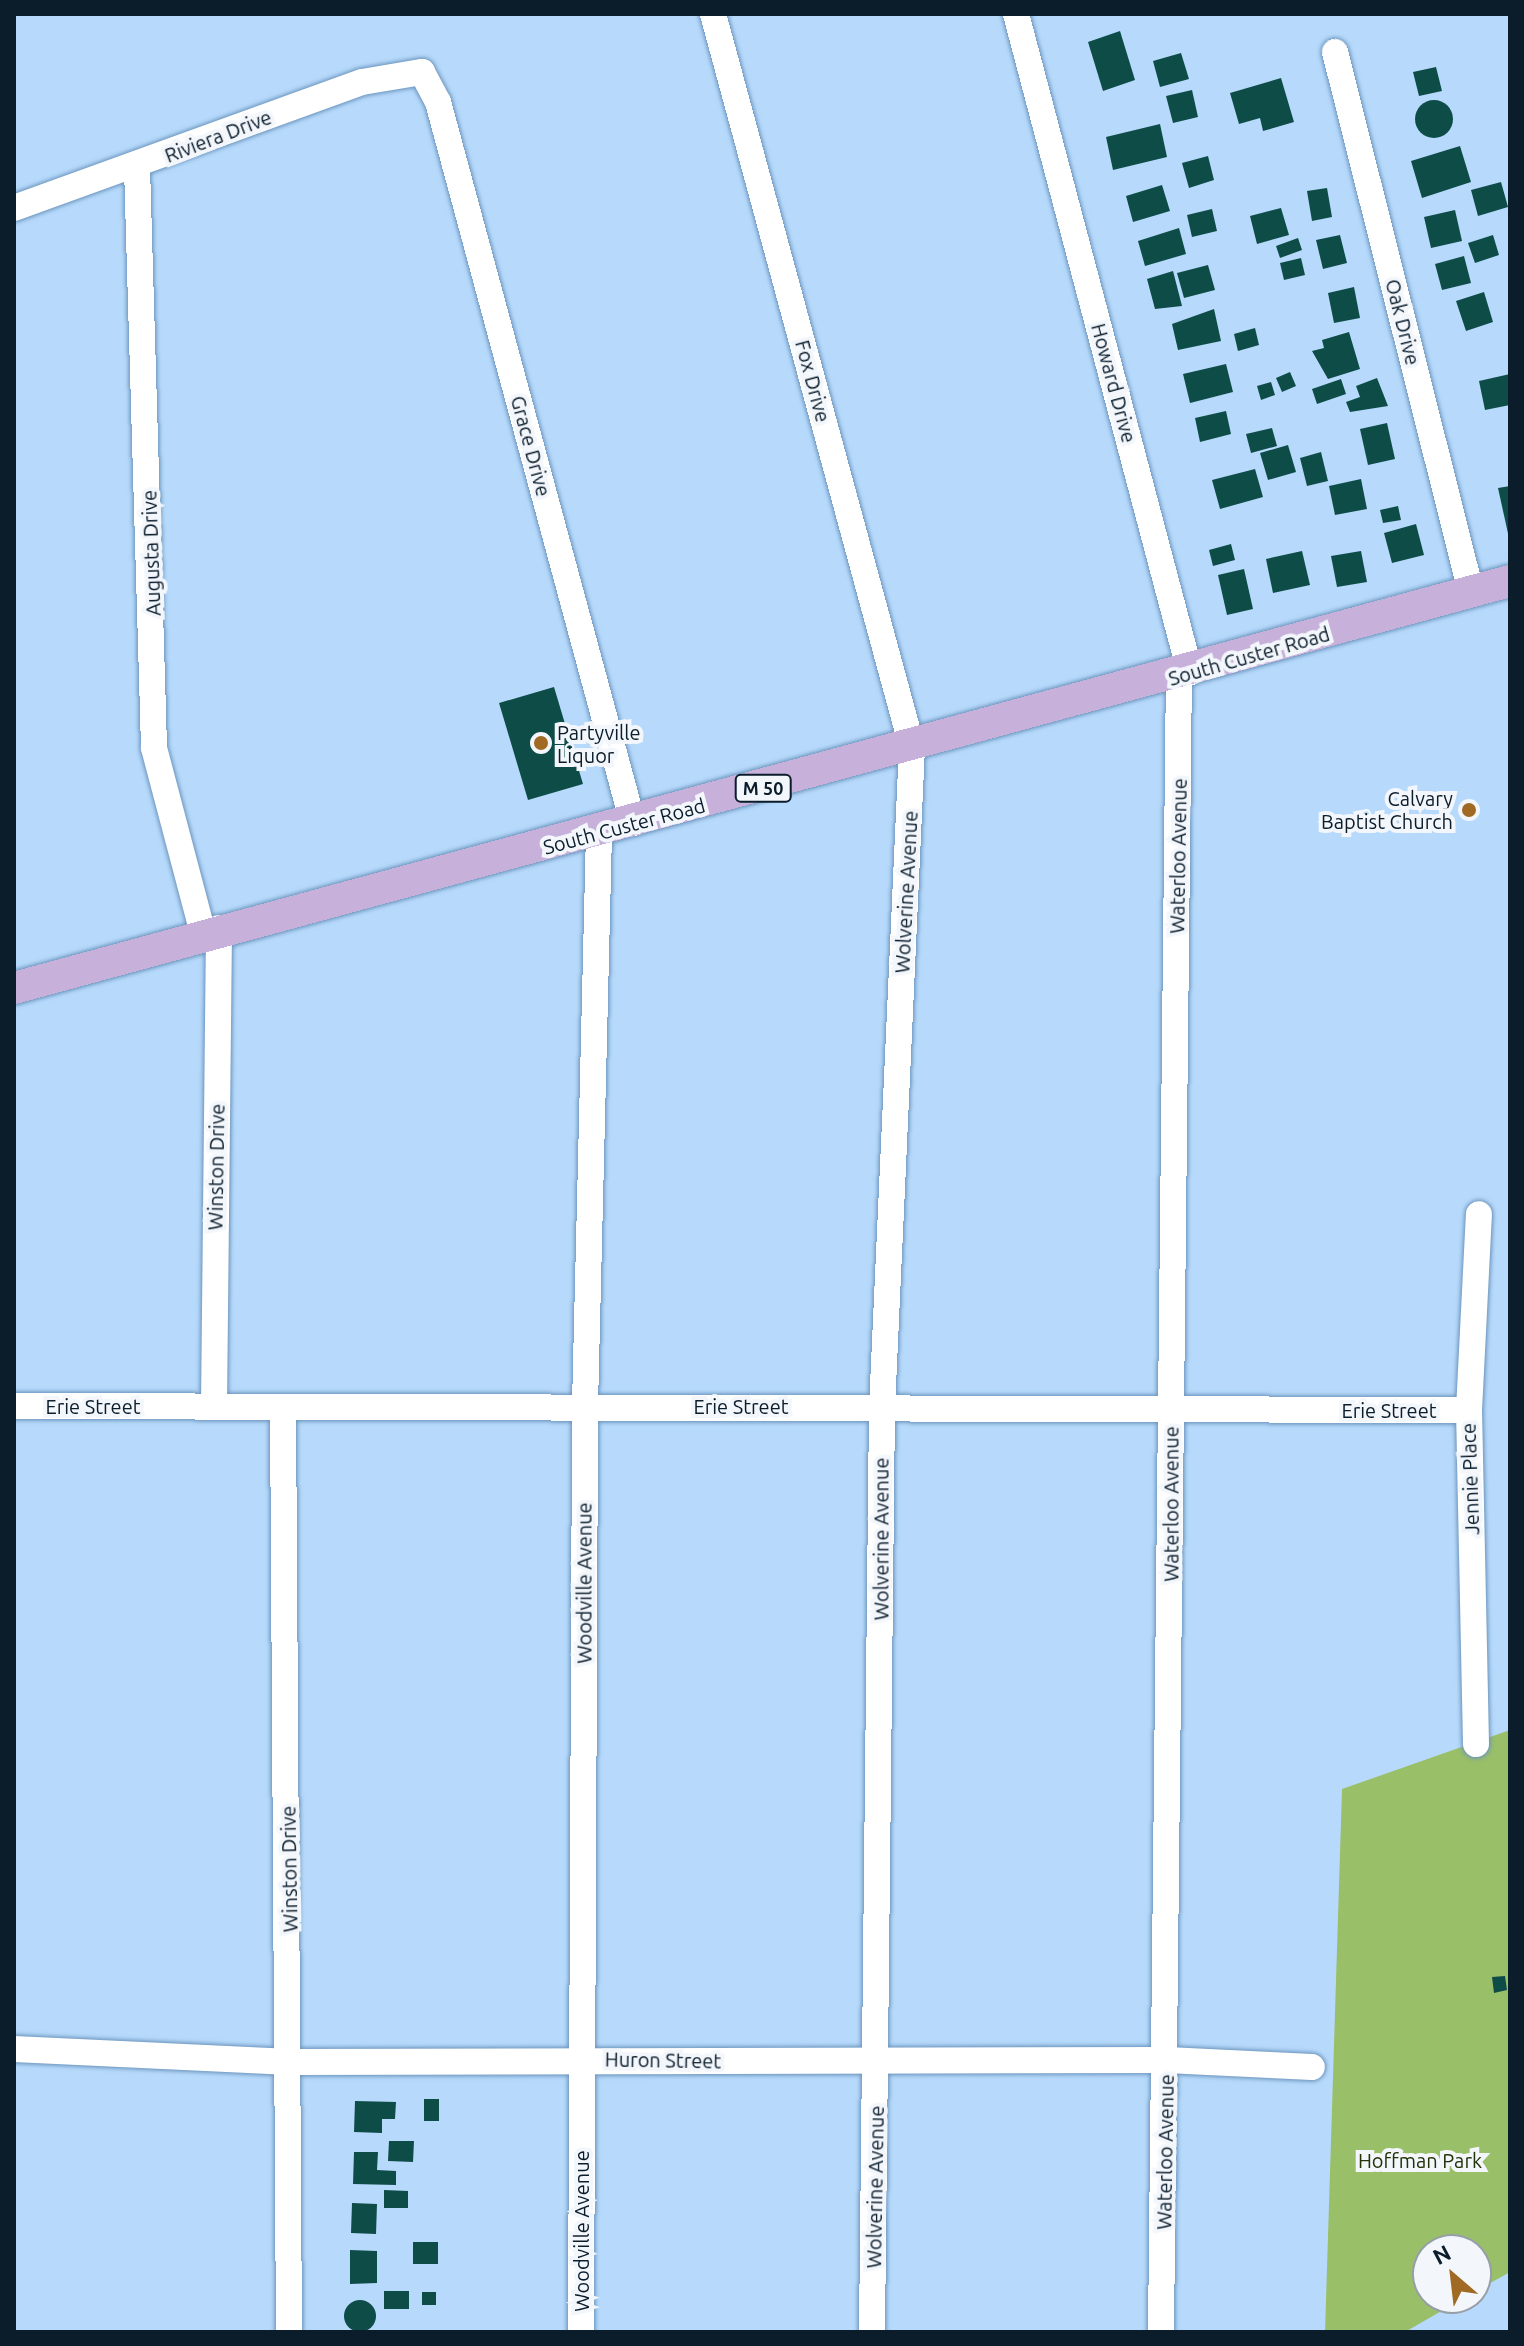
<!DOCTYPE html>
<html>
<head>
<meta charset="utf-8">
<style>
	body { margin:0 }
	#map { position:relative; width:1524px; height:2346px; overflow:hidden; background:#b7dafc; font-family:Ubuntu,sans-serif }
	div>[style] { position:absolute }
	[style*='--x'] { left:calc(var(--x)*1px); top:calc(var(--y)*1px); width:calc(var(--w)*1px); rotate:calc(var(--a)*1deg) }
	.green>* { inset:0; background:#9abf69 }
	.building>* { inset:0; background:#0e4c48 }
	.round { border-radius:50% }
	.roads { filter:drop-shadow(0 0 2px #6c95bd) drop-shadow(0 0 2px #6c95bd) }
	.minor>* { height:26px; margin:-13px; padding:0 13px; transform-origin:13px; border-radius:13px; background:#fff }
	.major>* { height:32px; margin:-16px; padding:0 16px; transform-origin:16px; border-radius:16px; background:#c7b0da }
	.dots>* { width:22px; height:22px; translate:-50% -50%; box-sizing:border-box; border:4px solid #f3f7fc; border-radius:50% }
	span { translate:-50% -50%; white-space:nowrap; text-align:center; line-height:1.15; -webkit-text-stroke:8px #f3f7fc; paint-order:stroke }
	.shield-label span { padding:2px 6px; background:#f3f7fc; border:2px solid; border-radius:6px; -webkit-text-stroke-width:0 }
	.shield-label { font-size:18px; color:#0b1c2b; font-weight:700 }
	.street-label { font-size:20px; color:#0b1c2b }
	.poi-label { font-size:20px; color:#0b1c2b }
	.left { translate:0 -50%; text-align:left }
	.right { translate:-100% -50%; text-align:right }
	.park-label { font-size:20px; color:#233309 }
	.frame { position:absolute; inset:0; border:16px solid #0b1c2b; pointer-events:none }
	.north { position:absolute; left:1412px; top:2234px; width:80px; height:80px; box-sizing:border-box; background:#f3f7fc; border:2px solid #969fa8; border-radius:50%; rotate:332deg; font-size:22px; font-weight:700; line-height:32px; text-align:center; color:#0b1c2b }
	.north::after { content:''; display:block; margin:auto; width:28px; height:36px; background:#a06a24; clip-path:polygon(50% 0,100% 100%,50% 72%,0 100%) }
</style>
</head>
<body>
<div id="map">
	<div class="green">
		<i style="clip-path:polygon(1510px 1730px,1510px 2272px,1476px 2291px,1476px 2250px,1428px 2250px,1428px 2298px,1464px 2298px,1405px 2332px,1325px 2332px,1342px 1789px)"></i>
	</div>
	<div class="building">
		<i style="clip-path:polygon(1120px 31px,1135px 80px,1103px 91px,1088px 42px)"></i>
		<i style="clip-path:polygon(1181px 53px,1189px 79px,1160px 87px,1153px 61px)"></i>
		<i style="clip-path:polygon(1436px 67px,1442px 91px,1419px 96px,1413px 72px)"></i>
		<i style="clip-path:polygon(1281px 78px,1294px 122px,1263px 131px,1260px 118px,1239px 124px,1230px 93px)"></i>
		<i style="clip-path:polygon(1192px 90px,1198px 117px,1173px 123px,1166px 96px)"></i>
		<i class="round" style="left:1415px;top:100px;width:38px;height:38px"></i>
		<i style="clip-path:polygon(1160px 124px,1167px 157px,1113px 170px,1106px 137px)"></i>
		<i style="clip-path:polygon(1460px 146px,1471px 182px,1422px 198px,1411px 161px)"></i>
		<i style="clip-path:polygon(1208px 156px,1214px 180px,1189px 188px,1182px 163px)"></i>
		<i style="clip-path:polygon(1501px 182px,1508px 207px,1478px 216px,1471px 190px)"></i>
		<i style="clip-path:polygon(1162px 185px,1170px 211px,1133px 222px,1126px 196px)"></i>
		<i style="clip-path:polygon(1327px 188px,1332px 217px,1312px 221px,1307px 191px)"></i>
		<i style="clip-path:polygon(1281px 208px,1289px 235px,1257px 244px,1250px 216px)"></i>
		<i style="clip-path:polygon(1212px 209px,1217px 231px,1192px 237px,1187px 215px)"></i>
		<i style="clip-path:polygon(1455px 210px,1462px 241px,1431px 248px,1424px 217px)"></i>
		<i style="clip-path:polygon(1179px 228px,1186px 254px,1145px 266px,1138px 241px)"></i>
		<i style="clip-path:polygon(1340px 235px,1347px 263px,1323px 269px,1316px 240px)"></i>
		<i style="clip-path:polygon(1493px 235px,1499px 255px,1475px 263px,1468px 243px)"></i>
		<i style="clip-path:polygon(1298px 238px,1302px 250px,1280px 258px,1276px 246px)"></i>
		<i style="clip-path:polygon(1464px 256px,1471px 283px,1442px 290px,1435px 264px)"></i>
		<i style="clip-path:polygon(1301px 258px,1305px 275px,1284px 280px,1280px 263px)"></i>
		<i style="clip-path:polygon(1208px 265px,1215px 290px,1184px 298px,1177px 273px)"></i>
		<i style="clip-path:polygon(1173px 271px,1182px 306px,1155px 309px,1147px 279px)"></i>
		<i style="clip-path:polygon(1354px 287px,1360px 318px,1334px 323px,1328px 293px)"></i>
		<i style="clip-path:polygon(1484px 292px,1493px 322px,1466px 331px,1456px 301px)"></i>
		<i style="clip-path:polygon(1214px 309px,1221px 341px,1178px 350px,1172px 324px)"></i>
		<i style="clip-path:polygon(1255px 328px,1259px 345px,1238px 351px,1234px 334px)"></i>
		<i style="clip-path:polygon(1349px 332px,1360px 369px,1328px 379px,1312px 351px,1324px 348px,1322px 340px)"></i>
		<i style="clip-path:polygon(1226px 364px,1233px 392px,1190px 403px,1183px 374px)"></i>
		<i style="clip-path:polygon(1290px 372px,1296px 386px,1282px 392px,1276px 378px)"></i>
		<i style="clip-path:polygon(1510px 374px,1510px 405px,1485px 410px,1479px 381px)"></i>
		<i style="clip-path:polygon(1377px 378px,1388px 406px,1350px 412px,1346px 402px,1360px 397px,1356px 386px)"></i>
		<i style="clip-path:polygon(1341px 379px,1346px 394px,1317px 404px,1312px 389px)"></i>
		<i style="clip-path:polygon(1271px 382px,1275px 395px,1261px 400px,1257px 386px)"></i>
		<i style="clip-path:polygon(1226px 411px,1231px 434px,1200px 442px,1195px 418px)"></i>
		<i style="clip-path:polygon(1387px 423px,1395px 459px,1368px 465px,1360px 429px)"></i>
		<i style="clip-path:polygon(1272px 428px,1277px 446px,1251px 453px,1246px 434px)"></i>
		<i style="clip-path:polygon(1288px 445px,1296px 472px,1268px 480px,1260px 453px)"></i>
		<i style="clip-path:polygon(1321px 452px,1328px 481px,1307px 486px,1300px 458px)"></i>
		<i style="clip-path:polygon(1255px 469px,1263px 497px,1220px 509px,1212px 480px)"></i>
		<i style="clip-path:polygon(1361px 479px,1367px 509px,1335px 515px,1329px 486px)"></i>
		<i style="clip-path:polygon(1510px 486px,1510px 538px,1509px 538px,1498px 488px)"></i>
		<i style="clip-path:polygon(1398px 506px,1401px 520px,1383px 523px,1380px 510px)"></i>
		<i style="clip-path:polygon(1416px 524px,1424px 555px,1392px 563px,1384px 533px)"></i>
		<i style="clip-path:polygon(1231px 544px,1235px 560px,1213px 566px,1209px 550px)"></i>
		<i style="clip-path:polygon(1302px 551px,1310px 585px,1273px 593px,1266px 559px)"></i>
		<i style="clip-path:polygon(1361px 551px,1367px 582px,1337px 587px,1331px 556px)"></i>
		<i style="clip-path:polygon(1244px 569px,1253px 609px,1227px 615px,1218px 575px)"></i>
		<i style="clip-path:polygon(554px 687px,583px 784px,528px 800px,499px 703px)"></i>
		<i style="clip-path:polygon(1505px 1976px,1507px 1990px,1494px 1993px,1492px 1977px)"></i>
		<i style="clip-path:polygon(424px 2099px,439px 2099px,439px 2121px,424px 2121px)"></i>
		<i style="clip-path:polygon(355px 2101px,396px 2102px,395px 2119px,382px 2119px,382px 2133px,354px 2132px)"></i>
		<i style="clip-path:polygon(389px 2141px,414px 2141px,413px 2162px,388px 2161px)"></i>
		<i style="clip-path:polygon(354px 2152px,378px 2152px,377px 2170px,396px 2171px,396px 2185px,353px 2184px)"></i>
		<i style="clip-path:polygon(384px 2190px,408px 2191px,408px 2208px,384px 2208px)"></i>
		<i style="clip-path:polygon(352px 2203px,377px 2204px,376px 2234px,351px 2233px)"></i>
		<i style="clip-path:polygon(413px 2242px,438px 2242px,438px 2264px,413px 2264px)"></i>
		<i style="clip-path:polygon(350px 2250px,377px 2251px,377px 2283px,350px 2284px)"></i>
		<i style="clip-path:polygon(384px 2291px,409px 2291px,409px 2309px,384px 2309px)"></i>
		<i style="clip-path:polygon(422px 2292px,436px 2292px,436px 2305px,422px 2305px)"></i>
		<i class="round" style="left:344px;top:2300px;width:32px;height:32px"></i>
	</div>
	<div class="roads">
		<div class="minor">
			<i style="--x:713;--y:14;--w:760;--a:74.81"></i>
			<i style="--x:912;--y:747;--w:661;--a:92.6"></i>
			<i style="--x:882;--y:1407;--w:925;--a:90.62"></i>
			<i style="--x:1016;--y:14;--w:681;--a:75.19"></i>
			<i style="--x:1335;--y:52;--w:557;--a:75.86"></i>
			<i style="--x:137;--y:167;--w:581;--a:88.32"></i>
			<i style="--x:154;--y:748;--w:191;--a:75.2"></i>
			<i style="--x:14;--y:208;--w:370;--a:-19.9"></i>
			<i style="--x:362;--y:82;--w:61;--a:-9.5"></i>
			<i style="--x:422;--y:72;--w:34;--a:62"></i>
			<i style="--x:438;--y:102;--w:747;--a:74.87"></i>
			<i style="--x:14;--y:1406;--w:1455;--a:0.16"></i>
			<i style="--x:214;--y:1406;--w:478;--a:-89.4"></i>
			<i style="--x:283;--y:1407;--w:925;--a:89.63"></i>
			<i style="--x:1476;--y:1744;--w:334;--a:-91.2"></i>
			<i style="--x:1469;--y:1410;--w:196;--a:-87.1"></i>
			<i style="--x:14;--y:2049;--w:277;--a:2.7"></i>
			<i style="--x:291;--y:2062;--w:876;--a:-0.13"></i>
			<i style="--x:1167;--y:2060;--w:145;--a:2.8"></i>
			<i style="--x:581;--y:2332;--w:926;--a:-89.75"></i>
			<i style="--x:585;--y:1406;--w:572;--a:-88.6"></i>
			<i style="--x:1161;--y:2332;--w:1656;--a:-89.38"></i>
		</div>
		<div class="major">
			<i style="--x:14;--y:988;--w:1550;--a:-15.22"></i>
		</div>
	</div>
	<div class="dots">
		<i style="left:541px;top:743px;background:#a06a24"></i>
		<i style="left:1469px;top:810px;background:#a06a24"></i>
	</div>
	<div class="shield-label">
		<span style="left:763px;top:788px">M 50</span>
	</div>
	<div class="street-label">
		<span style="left:218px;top:136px;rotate:-21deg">Riviera Drive</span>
		<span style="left:1403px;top:322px;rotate:76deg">Oak Drive</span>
		<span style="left:813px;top:381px;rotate:75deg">Fox Drive</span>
		<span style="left:1114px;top:383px;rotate:75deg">Howard Drive</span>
		<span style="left:531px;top:446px;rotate:75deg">Grace Drive</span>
		<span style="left:151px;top:553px;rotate:-92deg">Augusta Drive</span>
		<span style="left:1249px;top:656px;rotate:-16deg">South Custer Road</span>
		<span style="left:624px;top:826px;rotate:-15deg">South Custer Road</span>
		<span style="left:1178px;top:856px;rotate:-89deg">Waterloo Avenue</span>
		<span style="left:906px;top:892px;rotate:-87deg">Wolverine Avenue</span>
		<span style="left:216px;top:1167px;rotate:-89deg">Winston Drive</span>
		<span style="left:93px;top:1406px">Erie Street</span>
		<span style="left:741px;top:1406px">Erie Street</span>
		<span style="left:1389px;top:1410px">Erie Street</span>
		<span style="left:1470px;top:1479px;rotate:-92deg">Jennie Place</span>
		<span style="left:1171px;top:1504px;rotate:-90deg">Waterloo Avenue</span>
		<span style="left:881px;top:1539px;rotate:-90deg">Wolverine Avenue</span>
		<span style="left:584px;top:1583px;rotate:-90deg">Woodville Avenue</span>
		<span style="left:289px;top:1869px;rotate:-91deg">Winston Drive</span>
		<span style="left:663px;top:2060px;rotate:1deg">Huron Street</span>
		<span style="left:1165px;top:2152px;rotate:-89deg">Waterloo Avenue</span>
		<span style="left:875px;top:2187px;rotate:-89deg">Wolverine Avenue</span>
		<span style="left:581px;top:2231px;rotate:-90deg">Woodville Avenue</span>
	</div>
	<div class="poi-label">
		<span class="left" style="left:557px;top:744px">Partyville<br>Liquor</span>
		<span class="right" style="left:1453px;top:810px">Calvary<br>Baptist Church</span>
	</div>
	<div class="park-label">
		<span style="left:1420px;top:2160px">Hoffman Park</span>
	</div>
	<div class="frame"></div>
	<div class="north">N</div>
</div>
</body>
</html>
